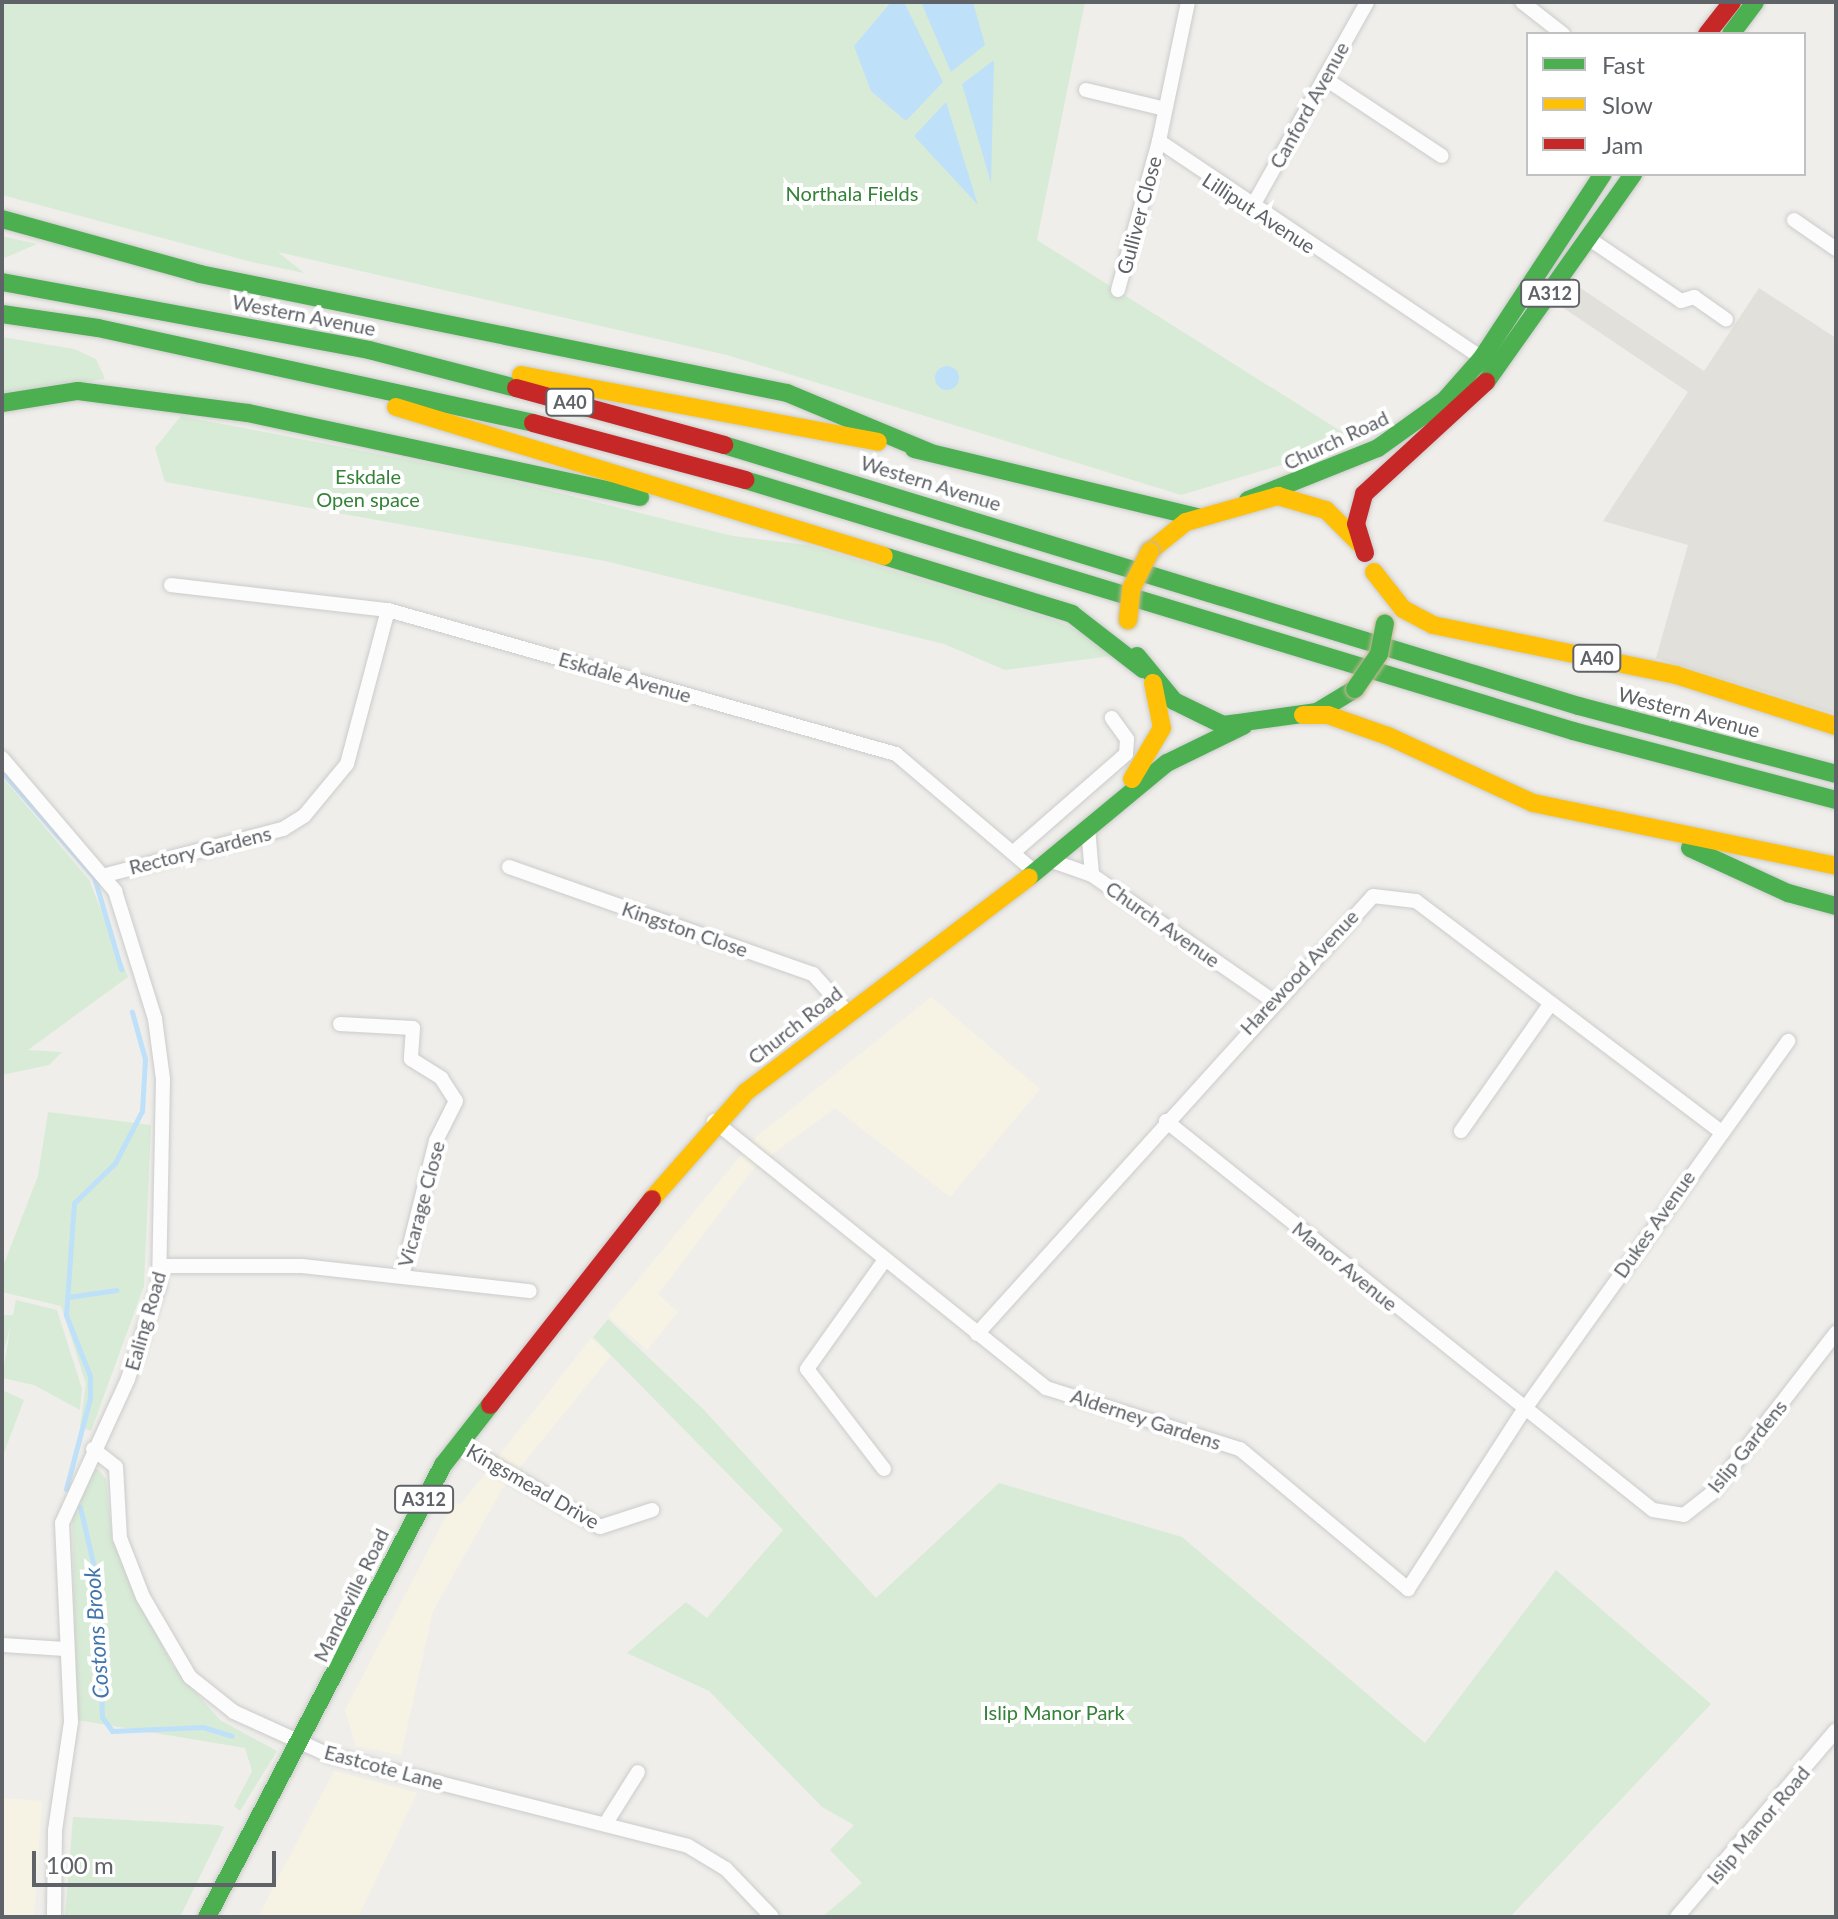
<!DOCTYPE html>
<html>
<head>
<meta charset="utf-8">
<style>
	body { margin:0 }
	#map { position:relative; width:1838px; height:1919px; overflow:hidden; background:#efeeea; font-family:Lato,sans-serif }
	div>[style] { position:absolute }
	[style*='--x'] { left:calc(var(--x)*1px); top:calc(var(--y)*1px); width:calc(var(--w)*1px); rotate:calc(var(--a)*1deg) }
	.commercial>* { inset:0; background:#f7f3e4 }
	.education>* { inset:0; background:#e2e0da }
	.green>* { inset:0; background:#d8ebd6 }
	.water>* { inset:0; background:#bfe0f9 }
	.round { border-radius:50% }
	.stream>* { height:5px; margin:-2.5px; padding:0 2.5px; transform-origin:2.5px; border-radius:2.5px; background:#bfe0f9 }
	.roads { filter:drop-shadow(0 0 2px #cbcccc) drop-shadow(0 0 2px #cbcccc) }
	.street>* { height:14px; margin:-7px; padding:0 7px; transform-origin:7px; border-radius:7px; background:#fdfcfc }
	.fast>* { height:18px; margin:-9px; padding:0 9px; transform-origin:9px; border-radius:9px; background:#4caf50 }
	.slow>* { height:18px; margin:-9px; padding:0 9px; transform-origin:9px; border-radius:9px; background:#ffc107 }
	.jam>* { height:18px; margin:-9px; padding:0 9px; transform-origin:9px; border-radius:9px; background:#c62828 }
	.bridges { filter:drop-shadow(0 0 2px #c8b996) drop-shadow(0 0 2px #c8b996) }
	.fast-bridge>* { height:18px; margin:-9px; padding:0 9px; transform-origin:9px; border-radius:9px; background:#4caf50 }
	.slow-bridge>* { height:18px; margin:-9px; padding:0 9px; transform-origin:9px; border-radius:9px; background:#ffc107 }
	span { translate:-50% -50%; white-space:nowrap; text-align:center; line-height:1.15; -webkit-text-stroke:8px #fff; paint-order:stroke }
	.shield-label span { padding:2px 6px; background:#fff; border:2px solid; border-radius:6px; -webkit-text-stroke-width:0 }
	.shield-label { font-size:18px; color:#5f6368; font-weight:700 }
	.street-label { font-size:20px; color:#5f6368 }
	.park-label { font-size:20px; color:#348238 }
	.water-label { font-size:22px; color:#4174aa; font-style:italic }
	.frame { position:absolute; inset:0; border:4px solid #5f6368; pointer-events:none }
	.legend { position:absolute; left:1526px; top:32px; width:280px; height:144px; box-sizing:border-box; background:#fff; border:2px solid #bfc1c3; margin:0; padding:10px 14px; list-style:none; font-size:24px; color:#5f6368 }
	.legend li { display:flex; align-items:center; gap:16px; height:40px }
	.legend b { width:40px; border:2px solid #bfc1c3 }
	.scale { position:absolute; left:32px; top:1851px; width:244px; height:36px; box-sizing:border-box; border:4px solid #5f6368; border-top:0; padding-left:10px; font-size:24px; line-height:28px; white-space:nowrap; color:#5f6368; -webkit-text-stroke:6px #fff; paint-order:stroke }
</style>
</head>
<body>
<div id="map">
	<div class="commercial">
		<i style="clip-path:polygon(931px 997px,1040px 1089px,950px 1197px,835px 1108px,754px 1168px,658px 1294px,678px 1312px,647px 1350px,608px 1316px,756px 1137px)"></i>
		<i style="clip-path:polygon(591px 1338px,611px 1356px,502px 1489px,433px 1611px,401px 1755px,356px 1746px,345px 1710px,453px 1503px,461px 1504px)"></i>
		<i style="clip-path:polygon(334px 1771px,417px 1793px,358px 1917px,258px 1917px)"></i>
		<i style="clip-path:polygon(2px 1798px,42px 1801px,34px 1917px,2px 1917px)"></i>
	</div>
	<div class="education">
		<i style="clip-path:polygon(1576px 285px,1704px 371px,1759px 288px,1836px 338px,1836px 714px,1656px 658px,1688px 545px,1603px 521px,1688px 392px,1562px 307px,1575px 298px)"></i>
	</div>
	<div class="green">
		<i style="clip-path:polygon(2px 2px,1085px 2px,1037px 240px,1358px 442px,1181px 495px,727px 355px,278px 252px,304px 273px,252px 262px,2px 195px)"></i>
		<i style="clip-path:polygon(2px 236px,37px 244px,2px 259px)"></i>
		<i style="clip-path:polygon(2px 337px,74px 349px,96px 359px,105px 379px,2px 394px)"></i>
		<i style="clip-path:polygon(181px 416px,483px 474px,733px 536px,808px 545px,1051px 619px,1095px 637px,1111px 656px,1005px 670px,944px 644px,605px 561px,165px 482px,155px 448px)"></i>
		<i style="clip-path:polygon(2px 777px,89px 880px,128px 977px,28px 1050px,62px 1052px,49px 1065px,2px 1075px)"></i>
		<i style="clip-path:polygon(48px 1112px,151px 1125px,144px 1286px,91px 1431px,80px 1427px,86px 1384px,61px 1306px,2px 1292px,2px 1269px,38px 1176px)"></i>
		<i style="clip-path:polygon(16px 1300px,57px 1310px,82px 1389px,80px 1410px,34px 1385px,2px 1378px,11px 1324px,2px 1357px,2px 1315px,13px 1315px)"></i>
		<i style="clip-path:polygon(608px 1319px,704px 1410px,876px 1598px,999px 1483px,1182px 1537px,1425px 1743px,1556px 1570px,1711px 1704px,1510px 1917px,822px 1917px,862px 1883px,830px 1850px,854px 1825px,822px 1807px,709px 1691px,627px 1653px,686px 1602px,707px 1618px,783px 1530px,593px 1337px)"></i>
		<i style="clip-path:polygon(2px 1390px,24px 1400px,2px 1458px)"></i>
		<i style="clip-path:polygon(98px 1469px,106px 1479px,112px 1539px,172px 1665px,220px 1720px,277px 1751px,240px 1811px,234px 1806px,252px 1771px,245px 1748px,77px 1720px,72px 1511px,87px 1471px)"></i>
		<i style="clip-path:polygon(73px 1817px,218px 1825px,224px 1827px,180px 1917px,65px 1917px)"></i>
	</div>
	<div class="water">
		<i style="clip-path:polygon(891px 2px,904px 2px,943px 82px,906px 121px,871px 91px,854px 46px)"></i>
		<i style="clip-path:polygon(921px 2px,973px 2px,985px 45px,951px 72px)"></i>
		<i style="clip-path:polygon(994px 60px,991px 183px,962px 84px)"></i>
		<i style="clip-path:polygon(946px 102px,978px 205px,914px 136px)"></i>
		<i class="round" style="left:935px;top:366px;width:24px;height:24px"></i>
	</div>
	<div class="stream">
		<i style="--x:2;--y:772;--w:140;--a:48.8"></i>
		<i style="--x:94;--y:877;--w:96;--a:73.6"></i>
		<i style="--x:68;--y:1297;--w:49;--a:-8.3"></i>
		<i style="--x:66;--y:1489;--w:94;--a:-75.2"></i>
		<i style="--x:90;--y:1398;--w:22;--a:-90"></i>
		<i style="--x:90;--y:1376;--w:66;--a:-111.5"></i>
		<i style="--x:66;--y:1315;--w:112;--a:-85.9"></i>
		<i style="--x:74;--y:1203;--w:57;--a:-44.3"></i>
		<i style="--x:115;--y:1163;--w:59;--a:-62.6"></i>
		<i style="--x:142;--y:1111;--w:52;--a:-86.7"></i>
		<i style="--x:145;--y:1059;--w:49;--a:-105.5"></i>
		<i style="--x:80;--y:1507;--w:75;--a:76.9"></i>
		<i style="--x:97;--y:1580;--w:137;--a:87.9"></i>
		<i style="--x:102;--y:1717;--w:17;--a:54"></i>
		<i style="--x:112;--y:1731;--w:91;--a:-2.5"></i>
		<i style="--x:203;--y:1727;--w:30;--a:17"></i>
	</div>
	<div class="roads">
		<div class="street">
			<i style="--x:1188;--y:2;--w:142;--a:101.8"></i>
			<i style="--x:1159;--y:141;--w:389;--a:33.9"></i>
			<i style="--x:1522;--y:2;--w:52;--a:38"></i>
			<i style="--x:1324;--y:78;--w:141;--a:33.5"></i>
			<i style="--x:1086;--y:90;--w:81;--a:13.5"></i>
			<i style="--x:1251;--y:209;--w:237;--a:-60.7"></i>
			<i style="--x:1794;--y:220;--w:51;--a:34.6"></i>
			<i style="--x:1588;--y:238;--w:112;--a:34.1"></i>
			<i style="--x:1681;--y:301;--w:14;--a:-17"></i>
			<i style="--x:1694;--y:297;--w:39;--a:35"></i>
			<i style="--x:1118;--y:290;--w:155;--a:-74.6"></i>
			<i style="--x:171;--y:585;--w:218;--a:6.6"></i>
			<i style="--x:388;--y:610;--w:528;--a:15.83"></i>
			<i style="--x:896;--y:754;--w:182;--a:40.3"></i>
			<i style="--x:2;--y:758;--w:175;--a:49.6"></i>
			<i style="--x:115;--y:891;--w:134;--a:72.6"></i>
			<i style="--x:155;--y:1019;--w:61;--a:82.4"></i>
			<i style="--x:163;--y:1079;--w:206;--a:91.1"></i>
			<i style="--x:159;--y:1285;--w:99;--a:108.3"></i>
			<i style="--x:128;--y:1379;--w:158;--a:114.6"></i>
			<i style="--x:62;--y:1523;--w:199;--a:87.4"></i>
			<i style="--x:71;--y:1722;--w:110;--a:98.4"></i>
			<i style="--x:55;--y:1831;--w:86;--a:90.7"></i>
			<i style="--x:1088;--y:827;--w:48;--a:85.2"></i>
			<i style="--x:1016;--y:850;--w:146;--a:-41.1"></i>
			<i style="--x:1126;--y:754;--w:15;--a:-86"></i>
			<i style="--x:1127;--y:739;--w:26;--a:-126"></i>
			<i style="--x:1049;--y:860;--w:46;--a:19.2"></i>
			<i style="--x:1092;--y:875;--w:219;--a:34.8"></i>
			<i style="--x:509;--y:867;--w:322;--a:19.4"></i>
			<i style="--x:813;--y:974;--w:51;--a:48.2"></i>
			<i style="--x:106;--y:875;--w:183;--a:-14.6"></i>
			<i style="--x:283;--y:829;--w:25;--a:-32"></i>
			<i style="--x:304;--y:816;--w:67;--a:-50.4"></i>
			<i style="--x:347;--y:764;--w:159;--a:-75.1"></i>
			<i style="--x:340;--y:1024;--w:73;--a:3.1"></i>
			<i style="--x:413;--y:1028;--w:31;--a:94"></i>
			<i style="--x:411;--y:1059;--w:36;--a:32"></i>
			<i style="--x:441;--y:1078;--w:27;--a:57"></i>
			<i style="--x:456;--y:1101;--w:45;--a:116.6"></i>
			<i style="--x:436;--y:1141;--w:139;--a:104.1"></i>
			<i style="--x:714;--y:1121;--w:426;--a:38.8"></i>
			<i style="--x:1046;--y:1388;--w:203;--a:17.5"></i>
			<i style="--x:1240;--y:1449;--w:219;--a:39.8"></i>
			<i style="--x:1408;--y:1589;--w:213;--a:-57.1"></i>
			<i style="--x:1524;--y:1410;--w:454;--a:-54.4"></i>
			<i style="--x:1166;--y:1121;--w:623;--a:38.62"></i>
			<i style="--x:1653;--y:1510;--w:31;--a:9"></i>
			<i style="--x:1684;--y:1515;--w:34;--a:-38"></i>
			<i style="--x:1711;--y:1494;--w:204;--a:-52.2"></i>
			<i style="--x:1461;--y:1131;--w:156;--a:-54.9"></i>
			<i style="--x:162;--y:1266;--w:140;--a:0"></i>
			<i style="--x:302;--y:1266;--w:229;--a:6.3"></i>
			<i style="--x:977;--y:1334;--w:590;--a:-47.88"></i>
			<i style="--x:1373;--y:896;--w:43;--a:6.6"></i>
			<i style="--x:1416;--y:901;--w:381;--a:37.1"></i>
			<i style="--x:458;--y:1443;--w:165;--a:30.6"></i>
			<i style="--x:600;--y:1527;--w:55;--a:-18.1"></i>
			<i style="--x:93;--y:1449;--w:29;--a:38"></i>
			<i style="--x:116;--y:1467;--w:71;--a:86.8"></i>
			<i style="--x:120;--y:1538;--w:63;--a:68.7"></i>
			<i style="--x:143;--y:1597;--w:93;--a:59.6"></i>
			<i style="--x:190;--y:1677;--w:56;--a:38.5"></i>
			<i style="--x:234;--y:1712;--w:104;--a:24.4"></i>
			<i style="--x:329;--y:1755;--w:370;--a:14.2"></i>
			<i style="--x:688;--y:1846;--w:44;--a:31.2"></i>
			<i style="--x:726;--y:1869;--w:66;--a:46.2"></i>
			<i style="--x:884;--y:1469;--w:126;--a:-127.6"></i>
			<i style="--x:807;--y:1369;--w:133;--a:-54.5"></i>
			<i style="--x:2;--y:1645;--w:64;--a:3.6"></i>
			<i style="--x:606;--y:1823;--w:60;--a:-57.9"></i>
			<i style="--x:1677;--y:1917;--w:245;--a:-49.6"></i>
		</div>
		<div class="fast">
			<i style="--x:1731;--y:34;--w:40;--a:-53"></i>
			<i style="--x:2;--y:219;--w:205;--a:15.5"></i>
			<i style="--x:200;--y:274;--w:599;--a:11.46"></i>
			<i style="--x:787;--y:393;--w:154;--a:22.6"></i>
			<i style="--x:2;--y:282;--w:373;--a:10.5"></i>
			<i style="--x:369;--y:350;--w:152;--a:14.5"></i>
			<i style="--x:2;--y:314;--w:97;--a:8.3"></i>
			<i style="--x:98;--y:328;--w:445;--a:12.3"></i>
			<i style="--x:1486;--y:382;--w:255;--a:-54.7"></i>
			<i style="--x:2;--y:403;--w:77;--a:-9"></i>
			<i style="--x:78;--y:391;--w:171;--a:7.4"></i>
			<i style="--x:248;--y:413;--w:401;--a:12.1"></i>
			<i style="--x:724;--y:445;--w:894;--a:16.98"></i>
			<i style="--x:1579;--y:706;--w:266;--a:14.8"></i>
			<i style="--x:914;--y:449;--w:292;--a:13.5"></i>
			<i style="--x:745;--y:480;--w:865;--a:16.86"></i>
			<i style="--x:1573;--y:731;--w:272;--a:14.7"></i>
			<i style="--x:1248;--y:500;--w:140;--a:-21.8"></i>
			<i style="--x:1378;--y:448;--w:82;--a:-35.6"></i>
			<i style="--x:1445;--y:400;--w:56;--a:-48.6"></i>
			<i style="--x:1482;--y:358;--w:220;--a:-56.7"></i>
			<i style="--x:884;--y:556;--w:197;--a:17.1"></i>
			<i style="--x:1072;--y:614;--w:90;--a:37.8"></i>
			<i style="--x:1137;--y:656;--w:58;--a:50.6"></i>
			<i style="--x:1174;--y:701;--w:55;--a:26.1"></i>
			<i style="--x:1223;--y:725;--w:95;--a:-7.9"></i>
			<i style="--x:1317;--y:712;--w:44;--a:-31.2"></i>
			<i style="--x:1690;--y:848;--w:108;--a:24.7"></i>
			<i style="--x:1788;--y:893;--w:50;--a:15.2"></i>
			<i style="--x:1029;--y:877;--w:179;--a:-39.6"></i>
			<i style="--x:1167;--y:763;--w:85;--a:-26"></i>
			<i style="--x:207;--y:1917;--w:510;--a:-62.43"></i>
			<i style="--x:443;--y:1465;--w:76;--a:-51.9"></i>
		</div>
		<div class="slow">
			<i style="--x:521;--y:375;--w:363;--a:10.6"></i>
			<i style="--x:396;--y:407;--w:510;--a:16.98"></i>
			<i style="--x:1150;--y:551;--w:46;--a:-38.9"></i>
			<i style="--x:1186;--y:522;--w:96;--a:-15.8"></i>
			<i style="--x:1278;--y:496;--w:50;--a:16.3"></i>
			<i style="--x:1326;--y:510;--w:48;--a:45"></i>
			<i style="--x:1374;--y:572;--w:47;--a:51.9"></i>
			<i style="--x:1403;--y:609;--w:34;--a:28"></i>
			<i style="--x:1433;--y:625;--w:248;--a:11.6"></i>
			<i style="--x:1676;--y:675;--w:168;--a:17.7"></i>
			<i style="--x:1303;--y:715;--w:25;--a:0"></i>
			<i style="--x:1328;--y:715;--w:64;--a:19.3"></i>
			<i style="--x:1388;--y:736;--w:160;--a:24.8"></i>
			<i style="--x:1533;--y:803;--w:309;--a:11.7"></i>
			<i style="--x:1132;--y:779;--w:59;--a:-59.5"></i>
			<i style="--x:1162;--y:728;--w:46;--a:-101.3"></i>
			<i style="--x:652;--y:1199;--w:142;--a:-48.7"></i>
			<i style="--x:746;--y:1092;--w:355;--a:-37.2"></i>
		</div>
		<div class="jam">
			<i style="--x:1707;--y:34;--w:41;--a:-52"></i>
			<i style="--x:516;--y:388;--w:216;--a:15.3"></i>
			<i style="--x:533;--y:423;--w:220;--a:15"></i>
			<i style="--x:1365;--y:553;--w:30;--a:-107"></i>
			<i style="--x:1356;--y:524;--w:31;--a:-75"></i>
			<i style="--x:1364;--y:494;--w:166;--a:-42.6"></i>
			<i style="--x:490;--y:1405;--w:262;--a:-51.8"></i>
		</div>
	</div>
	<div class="bridges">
		<div class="fast-bridge">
			<i style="--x:1355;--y:689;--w:42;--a:-55.6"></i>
			<i style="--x:1379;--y:654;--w:31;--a:-79"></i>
		</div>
		<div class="slow-bridge">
			<i style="--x:1128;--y:620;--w:31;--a:-84"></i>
			<i style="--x:1131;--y:589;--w:42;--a:-63.4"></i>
		</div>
	</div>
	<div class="shield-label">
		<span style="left:1550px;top:293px">A312</span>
		<span style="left:570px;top:402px">A40</span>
		<span style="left:1597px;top:658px">A40</span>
		<span style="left:424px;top:1499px">A312</span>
	</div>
	<div class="street-label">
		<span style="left:1309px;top:105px;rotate:-61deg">Canford Avenue</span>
		<span style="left:1259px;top:213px;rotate:33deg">Lilliput Avenue</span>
		<span style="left:1139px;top:215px;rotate:-75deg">Gulliver Close</span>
		<span style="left:304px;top:315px;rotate:11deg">Western Avenue</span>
		<span style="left:1336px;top:440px;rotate:-25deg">Church Road</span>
		<span style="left:931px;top:483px;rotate:17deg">Western Avenue</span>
		<span style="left:625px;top:677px;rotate:16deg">Eskdale Avenue</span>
		<span style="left:1689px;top:712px;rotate:15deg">Western Avenue</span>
		<span style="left:200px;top:850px;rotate:-14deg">Rectory Gardens</span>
		<span style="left:1163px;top:924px;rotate:35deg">Church Avenue</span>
		<span style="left:685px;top:929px;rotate:19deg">Kingston Close</span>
		<span style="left:1299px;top:972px;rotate:-47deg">Harewood Avenue</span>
		<span style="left:795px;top:1025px;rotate:-38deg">Church Road</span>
		<span style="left:421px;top:1204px;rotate:-75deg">Vicarage Close</span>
		<span style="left:1654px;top:1224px;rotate:-55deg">Dukes Avenue</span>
		<span style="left:1345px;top:1266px;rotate:39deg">Manor Avenue</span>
		<span style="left:145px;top:1321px;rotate:-74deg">Ealing Road</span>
		<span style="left:1146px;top:1419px;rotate:18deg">Alderney Gardens</span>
		<span style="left:1747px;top:1446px;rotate:-51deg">Islip Gardens</span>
		<span style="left:533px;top:1486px;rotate:30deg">Kingsmead Drive</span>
		<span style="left:351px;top:1595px;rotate:-64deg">Mandeville Road</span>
		<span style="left:384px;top:1767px;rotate:15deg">Eastcote Lane</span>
		<span style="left:1758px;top:1825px;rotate:-50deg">Islip Manor Road</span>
	</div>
	<div class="park-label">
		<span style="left:852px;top:193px">Northala Fields</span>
		<span style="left:368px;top:488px">Eskdale<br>Open space</span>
		<span style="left:1054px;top:1712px">Islip Manor Park</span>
	</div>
	<div class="water-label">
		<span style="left:96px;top:1633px;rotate:-94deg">Costons Brook</span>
	</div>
	<div class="frame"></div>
	<ul class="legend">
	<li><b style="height:10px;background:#4caf50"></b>Fast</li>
	<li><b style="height:10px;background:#ffc107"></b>Slow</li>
	<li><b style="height:10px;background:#c62828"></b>Jam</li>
	</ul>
	<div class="scale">100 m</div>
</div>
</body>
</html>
